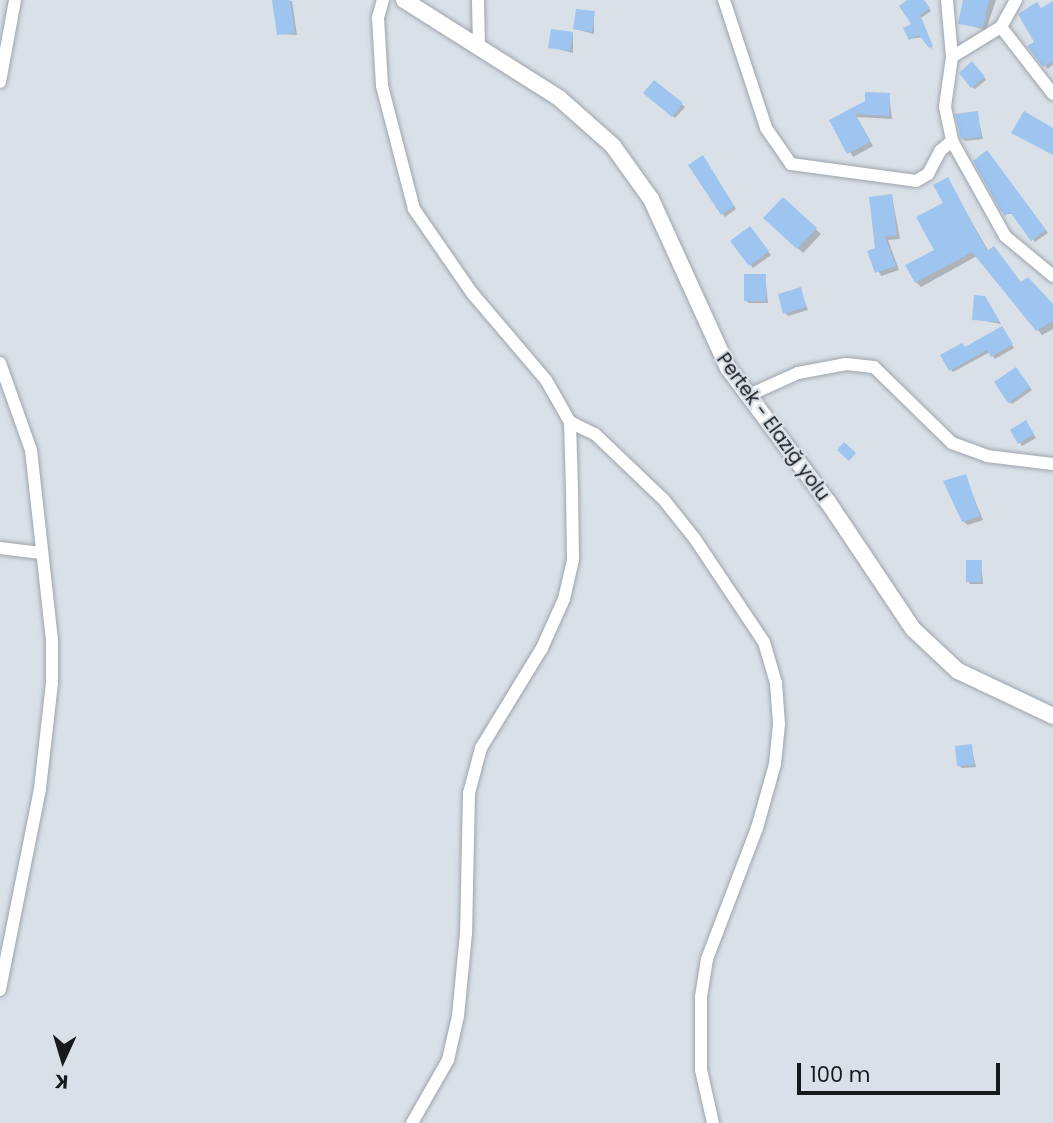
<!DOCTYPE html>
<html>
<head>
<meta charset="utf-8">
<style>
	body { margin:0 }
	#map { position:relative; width:1053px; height:1123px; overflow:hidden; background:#d9e0e8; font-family:Poppins,sans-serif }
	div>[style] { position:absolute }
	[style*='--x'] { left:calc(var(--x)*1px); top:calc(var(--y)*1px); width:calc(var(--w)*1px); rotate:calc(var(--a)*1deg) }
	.shadow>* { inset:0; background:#0003 }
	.building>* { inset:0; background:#9ec4f0 }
	.roads { filter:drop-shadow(0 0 2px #9ea4ab) drop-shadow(0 0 2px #9ea4ab) }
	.street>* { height:12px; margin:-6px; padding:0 6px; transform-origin:6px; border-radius:6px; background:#fff }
	.secondary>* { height:16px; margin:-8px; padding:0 8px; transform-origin:8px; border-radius:8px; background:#fff }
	span { translate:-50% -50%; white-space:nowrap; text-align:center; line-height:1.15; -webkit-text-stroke:5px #d9e0e8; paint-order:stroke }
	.street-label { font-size:19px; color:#171a1c }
	.north { position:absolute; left:28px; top:1025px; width:70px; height:70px; -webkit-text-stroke:5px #d9e0e8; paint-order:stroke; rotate:184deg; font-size:19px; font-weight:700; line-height:28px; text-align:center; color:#171a1c }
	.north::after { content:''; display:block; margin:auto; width:24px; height:32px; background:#171a1c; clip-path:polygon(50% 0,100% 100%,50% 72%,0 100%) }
	.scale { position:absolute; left:797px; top:1063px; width:203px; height:32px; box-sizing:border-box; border:4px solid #171a1c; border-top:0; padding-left:9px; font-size:21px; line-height:24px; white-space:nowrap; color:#171a1c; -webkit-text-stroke:5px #d9e0e8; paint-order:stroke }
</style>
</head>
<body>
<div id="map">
	<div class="shadow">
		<i style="clip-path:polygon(274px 0,292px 1px,297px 35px,279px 34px)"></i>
		<i style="clip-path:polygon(910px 0,923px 0,931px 11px,921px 18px,933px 50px,923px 37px,910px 39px,914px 25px)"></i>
		<i style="clip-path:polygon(965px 0,996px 0,986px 30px,960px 23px)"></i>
		<i style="clip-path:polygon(1053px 3px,1053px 65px,1047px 69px,1036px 43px)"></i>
		<i style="clip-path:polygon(594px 13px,594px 34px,575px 29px)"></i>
		<i style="clip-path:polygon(573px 34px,573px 53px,550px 47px)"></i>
		<i style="clip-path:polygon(975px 66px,986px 80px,975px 89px,972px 87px)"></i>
		<i style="clip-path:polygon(654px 82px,685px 107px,675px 118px,648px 96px)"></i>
		<i style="clip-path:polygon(889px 95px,892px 119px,857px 117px,873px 146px,853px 157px,831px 121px)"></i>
		<i style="clip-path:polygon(977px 113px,983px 139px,965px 141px,962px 138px)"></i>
		<i style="clip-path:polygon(990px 155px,1048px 233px,1035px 242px,1013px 214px,1006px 214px)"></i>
		<i style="clip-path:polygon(705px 160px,736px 209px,725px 217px,690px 166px)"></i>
		<i style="clip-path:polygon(947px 179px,989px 252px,1021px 284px,1053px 305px,1053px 329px,1042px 335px,977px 256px,921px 287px,916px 282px,936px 251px)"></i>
		<i style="clip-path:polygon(892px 196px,900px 239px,888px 240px,899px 270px,881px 276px,870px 252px,876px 250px)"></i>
		<i style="clip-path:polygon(783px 199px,821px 234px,803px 253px,766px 218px)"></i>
		<i style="clip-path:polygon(752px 231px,771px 255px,753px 268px,732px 241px)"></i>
		<i style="clip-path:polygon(765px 275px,768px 303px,749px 303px,746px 301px)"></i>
		<i style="clip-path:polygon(800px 289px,808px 310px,788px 316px,785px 313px)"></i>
		<i style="clip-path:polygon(987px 301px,1001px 324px,974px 319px)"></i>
		<i style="clip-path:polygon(1004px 331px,1014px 348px,995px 359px,990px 352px,953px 372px,951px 370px)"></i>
		<i style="clip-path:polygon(1019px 372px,1032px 390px,1012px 404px,1009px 402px)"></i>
		<i style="clip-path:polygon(1028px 425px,1036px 438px,1022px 446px,1020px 443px)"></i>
		<i style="clip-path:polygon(965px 476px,983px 520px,968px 525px,963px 521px)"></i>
		<i style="clip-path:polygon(981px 562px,983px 584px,970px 584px,968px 581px)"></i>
		<i style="clip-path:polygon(971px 746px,976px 767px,962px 768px,959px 766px)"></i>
	</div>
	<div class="building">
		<i style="clip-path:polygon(272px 0,290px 0,295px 33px,277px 35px)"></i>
		<i style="clip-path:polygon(907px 0,924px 0,930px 8px,920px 15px,933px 46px,929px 48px,919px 35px,909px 40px,903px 28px,911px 24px,899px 6px)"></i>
		<i style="clip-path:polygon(963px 0,989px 0,983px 28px,958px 24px)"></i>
		<i style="clip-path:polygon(1053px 1px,1053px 61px,1043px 67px,1027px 46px,1034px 42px,1018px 14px,1037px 2px,1041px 8px)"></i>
		<i style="clip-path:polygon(576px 9px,595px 11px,592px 32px,573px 29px)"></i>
		<i style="clip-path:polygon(551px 29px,573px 32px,570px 51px,548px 48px)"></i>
		<i style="clip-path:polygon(972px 61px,985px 77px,971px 88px,959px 73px)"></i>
		<i style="clip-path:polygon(654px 80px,683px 103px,672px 117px,643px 93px)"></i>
		<i style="clip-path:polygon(865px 92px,890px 93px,889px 116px,855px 114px,870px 142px,847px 154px,829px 120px,865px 101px)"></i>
		<i style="clip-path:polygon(978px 111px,981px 137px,961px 139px,955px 114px)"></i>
		<i style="clip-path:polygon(1024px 111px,1053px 128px,1053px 155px,1011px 133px)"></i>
		<i style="clip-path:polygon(987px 150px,1046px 230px,1031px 241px,1010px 212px,1005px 216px,999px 208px,973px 161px)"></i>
		<i style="clip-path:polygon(703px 155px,734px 206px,721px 215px,688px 165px)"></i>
		<i style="clip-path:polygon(948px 177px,987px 251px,994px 246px,1021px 282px,1028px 277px,1053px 304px,1053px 321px,1036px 331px,972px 252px,915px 283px,905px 265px,934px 250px,916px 217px,943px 203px,933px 185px)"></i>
		<i style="clip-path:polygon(892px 194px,897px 235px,885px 237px,896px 266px,875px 273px,867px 251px,875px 248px,869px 197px)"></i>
		<i style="clip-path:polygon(783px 197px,817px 228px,797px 249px,763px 218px)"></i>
		<i style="clip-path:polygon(750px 226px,769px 251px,749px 266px,730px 241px)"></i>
		<i style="clip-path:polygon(744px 274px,766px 274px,766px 301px,744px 301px)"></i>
		<i style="clip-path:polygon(801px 287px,806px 307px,783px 314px,778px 294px)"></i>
		<i style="clip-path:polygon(974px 295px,985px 296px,1000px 322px,972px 320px)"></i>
		<i style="clip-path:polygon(1002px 326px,1013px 344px,991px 357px,987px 350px,949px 371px,940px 355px,962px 343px,965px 347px)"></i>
		<i style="clip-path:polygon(1016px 367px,1030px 387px,1008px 403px,994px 382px)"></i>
		<i style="clip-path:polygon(1026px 420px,1034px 434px,1018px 444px,1010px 430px)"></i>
		<i style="clip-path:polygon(844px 442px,856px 453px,849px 461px,837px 450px)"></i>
		<i style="clip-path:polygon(966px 474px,980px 516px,962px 522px,943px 481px)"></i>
		<i style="clip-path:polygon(966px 560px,982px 560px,981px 582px,966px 582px)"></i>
		<i style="clip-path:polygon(972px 744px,974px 765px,957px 766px,955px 746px)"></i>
	</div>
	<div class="roads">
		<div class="street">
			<i style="--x:383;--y:0;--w:19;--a:106"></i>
			<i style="--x:378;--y:18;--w:68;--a:86.6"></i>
			<i style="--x:382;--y:86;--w:127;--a:75.4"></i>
			<i style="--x:414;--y:209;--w:102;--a:55.4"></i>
			<i style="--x:472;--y:293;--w:114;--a:49.6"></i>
			<i style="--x:546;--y:380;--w:48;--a:60.3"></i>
			<i style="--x:570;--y:422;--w:66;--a:88.3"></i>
			<i style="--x:572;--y:488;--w:72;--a:89.2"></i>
			<i style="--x:573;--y:560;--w:40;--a:103"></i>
			<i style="--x:564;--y:599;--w:54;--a:114.2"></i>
			<i style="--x:542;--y:648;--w:117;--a:121.4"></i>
			<i style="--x:481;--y:748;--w:47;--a:104.9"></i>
			<i style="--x:469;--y:793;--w:140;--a:91.2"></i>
			<i style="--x:466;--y:933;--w:83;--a:95.5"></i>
			<i style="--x:458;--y:1016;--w:45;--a:102.8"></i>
			<i style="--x:448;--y:1060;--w:73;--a:119.7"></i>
			<i style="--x:478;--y:0;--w:47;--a:88.8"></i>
			<i style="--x:724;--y:0;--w:135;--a:71.8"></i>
			<i style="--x:766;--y:128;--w:44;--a:55.2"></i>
			<i style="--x:791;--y:164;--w:126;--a:7.7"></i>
			<i style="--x:916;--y:181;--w:14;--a:-30"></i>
			<i style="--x:928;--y:174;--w:26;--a:-62"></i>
			<i style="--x:940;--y:151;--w:16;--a:-40"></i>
			<i style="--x:947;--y:0;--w:57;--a:85"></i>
			<i style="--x:952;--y:57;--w:50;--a:98"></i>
			<i style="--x:945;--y:107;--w:35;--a:78"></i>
			<i style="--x:952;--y:141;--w:109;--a:60.8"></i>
			<i style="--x:1005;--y:236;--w:62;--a:39.8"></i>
			<i style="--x:1001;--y:27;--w:85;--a:52.2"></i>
			<i style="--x:952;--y:57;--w:57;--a:-31.5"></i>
			<i style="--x:1001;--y:27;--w:31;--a:-61"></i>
			<i style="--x:0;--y:82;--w:83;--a:-79.6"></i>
			<i style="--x:0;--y:363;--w:92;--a:70.4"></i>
			<i style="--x:31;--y:450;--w:190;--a:83.7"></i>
			<i style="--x:52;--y:639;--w:44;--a:90"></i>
			<i style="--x:52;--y:683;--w:107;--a:96.5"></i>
			<i style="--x:40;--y:789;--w:205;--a:101.3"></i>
			<i style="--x:747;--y:396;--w:56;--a:-24.3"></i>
			<i style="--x:798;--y:373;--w:49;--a:-10.6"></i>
			<i style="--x:846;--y:364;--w:28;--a:6"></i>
			<i style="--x:874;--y:367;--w:109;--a:44.3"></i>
			<i style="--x:952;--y:443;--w:37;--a:20"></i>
			<i style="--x:987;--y:456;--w:66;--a:6.9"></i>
			<i style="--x:570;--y:422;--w:28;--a:26"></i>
			<i style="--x:595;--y:434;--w:95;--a:43.7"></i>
			<i style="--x:664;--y:500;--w:50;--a:51.5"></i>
			<i style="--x:695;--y:539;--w:124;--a:56.2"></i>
			<i style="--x:764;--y:642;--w:43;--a:73.7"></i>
			<i style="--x:776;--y:683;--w:41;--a:85.8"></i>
			<i style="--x:779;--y:724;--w:40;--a:95.7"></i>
			<i style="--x:775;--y:764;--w:66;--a:105.7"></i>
			<i style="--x:757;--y:828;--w:140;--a:110.9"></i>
			<i style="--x:707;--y:959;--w:38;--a:99"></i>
			<i style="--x:701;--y:997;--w:73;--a:90"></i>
			<i style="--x:701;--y:1070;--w:54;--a:77.2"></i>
			<i style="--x:0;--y:548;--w:41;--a:7"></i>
		</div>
		<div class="secondary">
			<i style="--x:404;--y:0;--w:183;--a:32.3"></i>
			<i style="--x:559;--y:98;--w:72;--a:41.6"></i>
			<i style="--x:613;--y:146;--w:65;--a:54.4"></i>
			<i style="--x:651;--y:199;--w:186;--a:65.5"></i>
			<i style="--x:728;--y:368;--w:167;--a:53.3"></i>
			<i style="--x:828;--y:502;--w:153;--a:56.2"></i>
			<i style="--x:913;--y:629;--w:62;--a:43"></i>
			<i style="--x:958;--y:671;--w:105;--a:25.3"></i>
		</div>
	</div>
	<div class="street-label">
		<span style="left:773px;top:427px;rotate:54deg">Pertek - Elazığ yolu</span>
	</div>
	<div class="north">K</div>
	<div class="scale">100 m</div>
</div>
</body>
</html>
